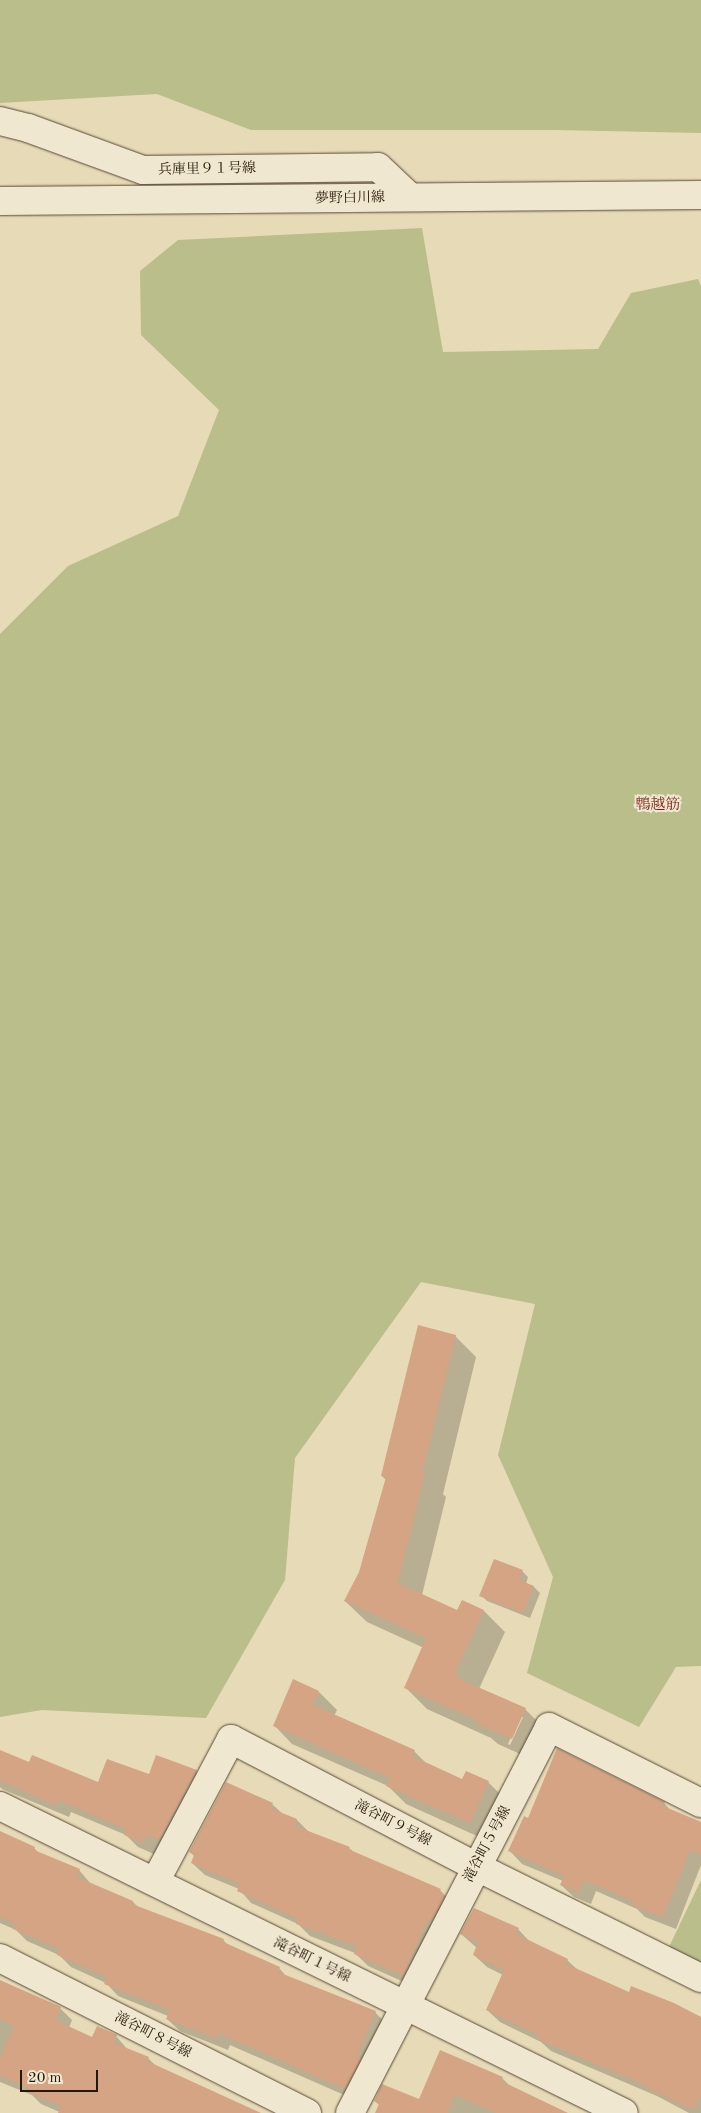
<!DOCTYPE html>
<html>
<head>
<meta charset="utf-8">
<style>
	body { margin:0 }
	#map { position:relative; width:701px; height:2113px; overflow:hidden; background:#e7dab6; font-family:"Old Standard TT","Noto Serif JP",serif }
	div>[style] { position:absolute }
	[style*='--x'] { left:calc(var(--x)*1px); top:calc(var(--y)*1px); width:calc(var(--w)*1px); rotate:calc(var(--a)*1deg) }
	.green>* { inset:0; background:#babe8b }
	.shadow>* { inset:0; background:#0003 }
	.building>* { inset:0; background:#d4a484 }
	.roads { filter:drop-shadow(0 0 1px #564834) drop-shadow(0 0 1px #564834) }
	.minor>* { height:28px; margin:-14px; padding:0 14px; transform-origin:14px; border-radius:14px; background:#efe7d0 }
	.tertiary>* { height:28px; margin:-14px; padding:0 14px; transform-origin:14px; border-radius:14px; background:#efe7d0 }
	span { translate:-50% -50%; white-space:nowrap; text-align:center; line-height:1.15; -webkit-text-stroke:4px #efe7d0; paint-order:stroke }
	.street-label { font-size:14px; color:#261808 }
	.neighbourhood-label { font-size:15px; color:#7a1f14 }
	.scale { position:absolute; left:20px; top:2070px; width:78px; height:22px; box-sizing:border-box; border:2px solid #261808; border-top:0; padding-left:6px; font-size:15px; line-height:18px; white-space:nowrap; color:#261808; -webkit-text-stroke:4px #efe7d0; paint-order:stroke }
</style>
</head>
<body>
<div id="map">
	<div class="green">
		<i style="clip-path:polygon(0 0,701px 0,701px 133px,555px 130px,251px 130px,157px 94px,0 103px)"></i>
		<i style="clip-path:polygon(422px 228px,443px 352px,598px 349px,631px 293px,698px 279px,701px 286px,701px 1666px,676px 1667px,639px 1727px,527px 1673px,553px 1577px,498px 1455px,535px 1304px,421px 1282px,295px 1458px,285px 1580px,206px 1718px,42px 1710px,0 1717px,0 634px,68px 566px,178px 516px,219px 410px,141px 335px,140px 271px,178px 240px)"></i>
		<i style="clip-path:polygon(701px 1880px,701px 1963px,669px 1947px)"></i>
	</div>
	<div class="shadow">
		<i style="clip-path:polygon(evenodd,455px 1336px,476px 1357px,443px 1494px,446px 1497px,422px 1595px,458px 1612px,463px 1602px,484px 1611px,505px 1632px,479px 1689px,525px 1709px,546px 1730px,533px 1760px,498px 1744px,491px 1738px,427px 1709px,406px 1688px,424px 1648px,367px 1622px,345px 1601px,361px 1573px,386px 1480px,382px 1476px,455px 1336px,520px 1717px,523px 1717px,510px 1745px,508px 1744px,520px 1717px)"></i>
		<i style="clip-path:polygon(522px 1571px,528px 1577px,526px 1584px,534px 1587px,540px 1593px,530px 1618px,487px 1601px,481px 1595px)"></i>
		<i style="clip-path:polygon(319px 1692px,337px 1710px,334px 1716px,414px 1751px,428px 1765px,463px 1780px,488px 1782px,506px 1800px,488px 1841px,406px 1804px,388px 1786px,292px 1744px,274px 1725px)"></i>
		<i style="clip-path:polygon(0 1751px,30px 1763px,99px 1784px,196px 1771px,208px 1784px,156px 1855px,138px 1847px,126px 1835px,71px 1812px,69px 1817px,2px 1789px,0 1787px)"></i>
		<i style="clip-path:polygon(664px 1803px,671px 1811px,701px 1823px,701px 1865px,676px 1929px,645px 1917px,637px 1909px,596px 1891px,591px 1904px,574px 1897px,561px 1885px,563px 1881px,522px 1864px,510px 1851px,528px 1819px)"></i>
		<i style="clip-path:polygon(272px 1804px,284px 1815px,297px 1820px,309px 1832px,349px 1848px,355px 1853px,440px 1890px,452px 1903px,415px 1987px,368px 1966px,355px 1953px,310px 1936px,298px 1924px,251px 1903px,239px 1889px,205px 1875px,192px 1863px,195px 1857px,190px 1852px)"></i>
		<i style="clip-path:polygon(0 1833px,34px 1848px,41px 1855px,79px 1870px,91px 1884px,133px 1902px,139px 1908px,223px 1940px,230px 1947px,279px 1968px,287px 1977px,375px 2012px,387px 2025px,358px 2101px,230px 2045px,228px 2050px,180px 2031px,167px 2019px,168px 2016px,118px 1996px,106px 1983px,71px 1967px,59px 1955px,27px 1941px,16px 1930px,0 1923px)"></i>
		<i style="clip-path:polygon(518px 1929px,530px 1942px,567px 1960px,579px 1971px,629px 1994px,701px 2018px,701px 2113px,689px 2113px,657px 2096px,551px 2051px,541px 2042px,500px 2022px,487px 2010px,503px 1975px,487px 1967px,474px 1955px,477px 1948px,461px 1934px)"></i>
		<i style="clip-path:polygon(0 1981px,60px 2008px,72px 2020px,69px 2028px,93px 2039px,116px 2036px,128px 2050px,148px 2058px,158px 2068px,257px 2113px,62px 2113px,41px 2104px,32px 2095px,0 2082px)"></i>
		<i style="clip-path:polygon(502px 2078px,512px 2088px,563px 2113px,377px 2113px,380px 2106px,375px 2101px,419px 2101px)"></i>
	</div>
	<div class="building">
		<i style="clip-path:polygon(418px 1325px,456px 1335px,422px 1473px,425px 1474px,398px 1583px,457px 1610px,462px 1600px,484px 1610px,455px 1673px,458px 1675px,457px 1678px,526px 1708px,512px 1739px,475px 1723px,477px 1720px,404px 1688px,426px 1638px,344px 1601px,359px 1572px,386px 1477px,381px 1476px)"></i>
		<i style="clip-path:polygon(494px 1559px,523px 1570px,519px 1580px,534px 1586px,524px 1613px,479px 1596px)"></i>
		<i style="clip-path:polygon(293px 1679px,319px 1691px,313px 1705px,415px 1750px,412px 1756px,462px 1779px,466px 1771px,489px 1781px,470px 1823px,386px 1786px,390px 1778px,273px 1726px)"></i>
		<i style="clip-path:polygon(557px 1748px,665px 1802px,663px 1806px,701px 1822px,701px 1855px,690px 1850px,663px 1917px,631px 1905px,633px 1901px,584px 1880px,579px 1892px,560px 1885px,564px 1876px,508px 1851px,524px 1816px,528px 1818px)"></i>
		<i style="clip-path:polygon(0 1750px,29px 1762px,32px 1755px,98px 1782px,107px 1759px,149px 1774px,156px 1755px,197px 1770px,159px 1840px,147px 1835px,143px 1843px,124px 1835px,126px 1829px,58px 1800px,56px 1805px,0 1781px)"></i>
		<i style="clip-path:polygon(226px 1782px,273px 1803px,270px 1808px,297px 1819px,295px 1826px,350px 1847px,348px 1849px,441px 1889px,439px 1892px,445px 1895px,432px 1921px,428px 1919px,403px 1976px,354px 1954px,357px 1946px,296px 1924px,298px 1919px,237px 1891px,240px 1884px,191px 1863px,194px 1855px,189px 1852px)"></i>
		<i style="clip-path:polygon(0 1831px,35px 1847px,34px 1850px,80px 1869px,77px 1877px,133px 1901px,132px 1904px,224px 1939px,223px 1942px,280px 1967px,278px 1972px,376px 2011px,357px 2056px,361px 2058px,345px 2089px,218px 2033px,216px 2038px,166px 2019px,170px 2010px,104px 1984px,107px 1977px,57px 1955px,60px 1949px,13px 1929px,16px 1924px,0 1917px)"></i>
		<i style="clip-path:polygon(474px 1908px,519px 1928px,516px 1934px,568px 1959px,566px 1964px,629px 1992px,631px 1986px,674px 2003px,701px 2017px,701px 2096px,694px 2110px,646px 2088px,647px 2086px,537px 2039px,539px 2035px,486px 2010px,504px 1970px,473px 1955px,478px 1942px,460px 1934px)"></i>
		<i style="clip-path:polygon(0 1980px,61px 2007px,55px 2020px,92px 2037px,97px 2026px,117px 2035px,114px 2043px,149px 2057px,147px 2061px,261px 2113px,58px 2113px,61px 2105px,27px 2092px,29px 2088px,0 2076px,0 2058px,14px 2026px,0 2019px)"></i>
		<i style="clip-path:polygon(440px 2050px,503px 2077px,501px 2081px,568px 2113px,496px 2113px,455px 2095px,448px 2111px,451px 2113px,375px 2113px,379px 2104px,374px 2101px,382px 2084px,419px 2099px)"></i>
	</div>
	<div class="roads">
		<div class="minor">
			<i style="--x:0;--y:121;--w:29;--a:14"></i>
			<i style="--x:28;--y:128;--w:122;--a:20.1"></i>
			<i style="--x:143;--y:170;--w:235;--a:-0.7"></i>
			<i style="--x:378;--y:167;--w:44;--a:43.2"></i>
			<i style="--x:0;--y:1806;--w:695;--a:26.2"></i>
			<i style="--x:155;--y:1882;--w:162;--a:-62"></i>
			<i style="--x:231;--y:1739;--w:275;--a:27.5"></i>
			<i style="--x:475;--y:1866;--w:252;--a:26.4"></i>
			<i style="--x:0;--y:1958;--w:344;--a:26.8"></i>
			<i style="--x:350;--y:2113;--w:434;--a:-62.7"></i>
			<i style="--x:549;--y:1727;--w:170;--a:26.6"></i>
		</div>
		<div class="tertiary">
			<i style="--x:0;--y:201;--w:701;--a:-0.49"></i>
		</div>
	</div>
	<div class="street-label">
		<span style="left:207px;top:169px;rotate:-1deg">兵庫里９１号線</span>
		<span style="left:350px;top:198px;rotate:-1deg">夢野白川線</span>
		<span style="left:393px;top:1823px;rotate:27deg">滝谷町９号線</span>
		<span style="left:487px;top:1844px;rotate:-62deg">滝谷町５号線</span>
		<span style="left:312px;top:1960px;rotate:26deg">滝谷町１号線</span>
		<span style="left:153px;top:2035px;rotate:27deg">滝谷町８号線</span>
	</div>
	<div class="neighbourhood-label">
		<span style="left:658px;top:806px">鵯越筋</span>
	</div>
	<div class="scale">20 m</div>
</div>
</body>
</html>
